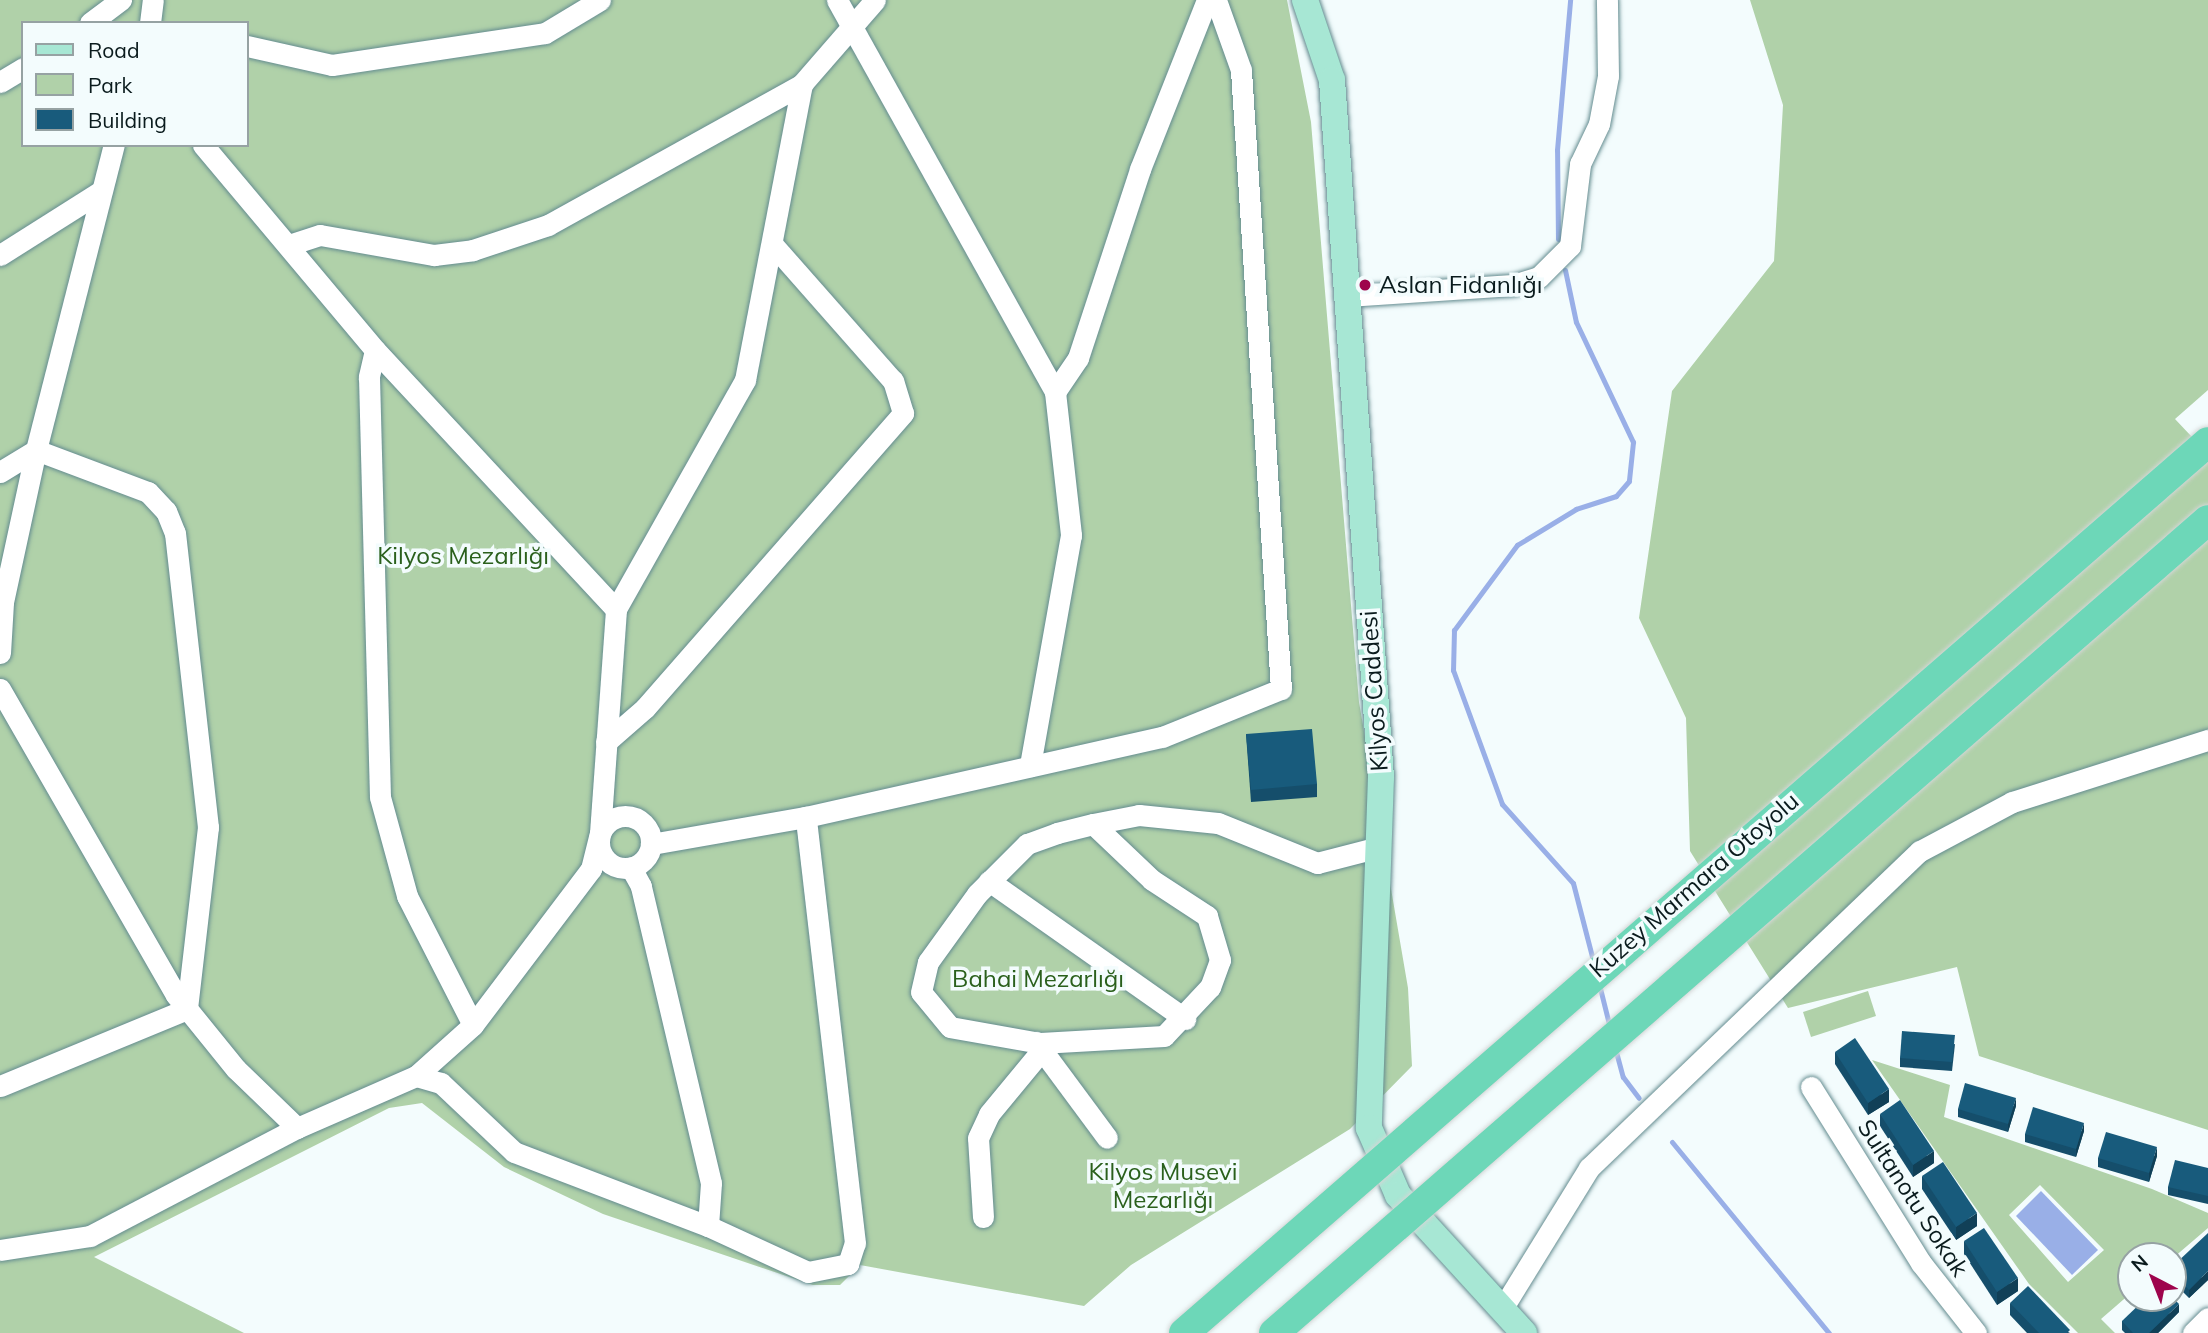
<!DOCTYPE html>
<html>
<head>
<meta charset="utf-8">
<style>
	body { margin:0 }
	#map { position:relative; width:2208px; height:1333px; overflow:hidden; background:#f3fcfd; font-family:Mulish,sans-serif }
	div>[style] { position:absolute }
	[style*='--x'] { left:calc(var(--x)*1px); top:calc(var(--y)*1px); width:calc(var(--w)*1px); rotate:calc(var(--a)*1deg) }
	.green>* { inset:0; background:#b0d1a9 }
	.water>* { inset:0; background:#99afe7 }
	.stream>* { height:5px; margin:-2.5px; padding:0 2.5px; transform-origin:2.5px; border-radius:2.5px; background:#99afe7 }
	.roads { filter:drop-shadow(0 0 2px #648c90) drop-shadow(0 0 2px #648c90) }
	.minor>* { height:21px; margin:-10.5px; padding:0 10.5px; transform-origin:10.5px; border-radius:10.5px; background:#fff }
	.minor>.ring { margin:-10.5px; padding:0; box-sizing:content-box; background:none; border:21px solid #fff; border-radius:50% }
	.major>* { height:26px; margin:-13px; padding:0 13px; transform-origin:13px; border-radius:13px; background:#a7e7d4 }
	.bridges { filter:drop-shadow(0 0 2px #d3d6d6) drop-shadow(0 0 2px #d3d6d6) }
	.highway-bridge>* { height:30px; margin:-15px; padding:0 15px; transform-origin:15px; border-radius:15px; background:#6dd7b8 }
	.wall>* { inset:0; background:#154e6b }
	.shaded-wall>* { inset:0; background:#114057 }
	.building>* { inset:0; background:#185b7c }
	.dots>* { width:19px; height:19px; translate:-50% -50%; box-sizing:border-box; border:4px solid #f3fcfd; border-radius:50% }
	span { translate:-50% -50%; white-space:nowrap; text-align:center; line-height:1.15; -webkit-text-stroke:7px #f3fcfd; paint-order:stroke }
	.poi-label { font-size:24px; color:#0a1b1d }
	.left { translate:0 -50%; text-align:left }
	.park-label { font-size:24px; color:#2a601c }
	.street-label { font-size:24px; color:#0a1b1d }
	.legend { position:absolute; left:21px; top:21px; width:228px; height:126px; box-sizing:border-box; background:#f3fcfd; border:2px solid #96a2a3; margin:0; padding:9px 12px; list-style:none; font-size:21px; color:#0a1b1d }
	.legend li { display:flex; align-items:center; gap:14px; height:35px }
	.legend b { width:35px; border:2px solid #96a2a3 }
	.north { position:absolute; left:2117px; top:1242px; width:70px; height:70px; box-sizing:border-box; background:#f3fcfd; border:2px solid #96a2a3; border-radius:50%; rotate:318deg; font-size:19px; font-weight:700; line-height:28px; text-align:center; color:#0a1b1d }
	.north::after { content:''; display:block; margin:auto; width:24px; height:32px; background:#9e044c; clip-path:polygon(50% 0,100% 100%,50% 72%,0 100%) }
</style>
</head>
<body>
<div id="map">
	<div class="green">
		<i style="clip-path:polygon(evenodd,0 0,1287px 0,1311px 122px,1359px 702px,1408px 988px,1412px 1066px,1350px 1129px,1131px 1265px,1084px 1306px,860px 1265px,840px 1285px,813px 1285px,603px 1214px,504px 1167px,422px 1103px,389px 1108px,94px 1257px,244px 1333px,0 1333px,0 0,23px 23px,247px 23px,247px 145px,23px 145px,23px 23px)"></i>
		<i style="clip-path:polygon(1750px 0,2208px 0,2208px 390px,2175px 419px,2208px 454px,2208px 1130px,1979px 1056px,1957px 967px,1788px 1008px,1690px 851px,1686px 718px,1639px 618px,1672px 391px,1774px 261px,1783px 105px)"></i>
		<i style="clip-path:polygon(1868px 991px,1876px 1016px,1811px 1037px,1803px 1012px)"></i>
		<i style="clip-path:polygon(evenodd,1872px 1060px,1950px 1085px,1944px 1117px,2152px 1189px,2208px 1213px,2208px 1228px,2173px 1258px,2131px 1256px,2131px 1293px,2101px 1319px,2115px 1333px,2078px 1333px,2029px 1284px,1872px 1060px,2040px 1185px,2104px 1250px,2068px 1282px,2009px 1215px,2040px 1185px)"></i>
	</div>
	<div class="water">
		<i style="clip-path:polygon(2041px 1191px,2098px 1250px,2072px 1275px,2016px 1216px)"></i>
	</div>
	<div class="stream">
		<i style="--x:1558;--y:239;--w:89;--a:-90.6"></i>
		<i style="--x:1557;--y:150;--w:151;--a:-85"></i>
		<i style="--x:1565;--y:270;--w:53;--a:78.1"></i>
		<i style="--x:1576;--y:322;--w:133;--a:64.6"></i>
		<i style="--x:1633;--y:442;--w:39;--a:96"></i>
		<i style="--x:1629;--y:481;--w:20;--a:131"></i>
		<i style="--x:1616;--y:496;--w:42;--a:162"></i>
		<i style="--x:1576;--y:509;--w:69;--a:148.6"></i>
		<i style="--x:1517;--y:545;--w:106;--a:126.5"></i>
		<i style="--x:1454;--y:630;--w:40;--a:91.4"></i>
		<i style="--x:1453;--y:670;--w:143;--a:69.9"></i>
		<i style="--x:1502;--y:804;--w:106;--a:48.1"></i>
		<i style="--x:1573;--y:883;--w:84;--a:75.5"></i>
		<i style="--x:1599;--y:984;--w:45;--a:76"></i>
		<i style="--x:1615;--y:1048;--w:30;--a:75"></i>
		<i style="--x:1623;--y:1077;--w:26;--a:53"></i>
		<i style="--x:1672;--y:1142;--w:247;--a:50.6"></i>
	</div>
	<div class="roads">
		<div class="minor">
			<i style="--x:837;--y:0;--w:449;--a:60.9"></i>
			<i style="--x:1055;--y:392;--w:144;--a:83.6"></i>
			<i style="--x:1071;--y:535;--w:235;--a:100.1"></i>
			<i style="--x:90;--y:23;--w:39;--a:-37"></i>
			<i style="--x:150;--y:23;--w:23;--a:-83"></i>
			<i style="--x:247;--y:46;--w:87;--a:12.6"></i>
			<i style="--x:332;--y:65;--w:215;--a:-8.5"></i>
			<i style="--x:545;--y:33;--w:64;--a:-31"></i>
			<i style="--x:0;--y:82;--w:27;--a:-31"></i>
			<i style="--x:203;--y:145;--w:268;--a:50"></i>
			<i style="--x:375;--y:350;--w:354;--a:47.1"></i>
			<i style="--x:292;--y:244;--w:29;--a:-18"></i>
			<i style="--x:320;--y:235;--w:116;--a:10"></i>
			<i style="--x:434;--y:255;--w:39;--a:-7"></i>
			<i style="--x:473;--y:250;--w:79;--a:-18.4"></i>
			<i style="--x:548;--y:225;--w:291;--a:-29"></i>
			<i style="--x:802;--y:84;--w:111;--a:-49"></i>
			<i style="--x:0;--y:255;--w:116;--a:-32.3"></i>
			<i style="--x:1347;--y:296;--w:166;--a:-3.8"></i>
			<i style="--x:1513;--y:285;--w:27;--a:-17"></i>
			<i style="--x:1539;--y:277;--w:44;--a:-45"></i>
			<i style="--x:1570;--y:246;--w:83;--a:-83"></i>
			<i style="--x:1580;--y:164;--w:44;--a:-64.6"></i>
			<i style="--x:1599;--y:124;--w:49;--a:-79.4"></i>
			<i style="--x:1608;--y:76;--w:76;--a:-90.8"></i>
			<i style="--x:375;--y:350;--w:28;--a:103"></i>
			<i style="--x:369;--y:377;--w:420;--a:88.5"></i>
			<i style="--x:380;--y:797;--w:103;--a:74.7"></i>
			<i style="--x:407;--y:896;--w:145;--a:62.9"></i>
			<i style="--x:1055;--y:392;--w:41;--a:-55.9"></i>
			<i style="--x:1078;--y:358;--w:199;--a:-71.8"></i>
			<i style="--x:1140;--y:169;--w:182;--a:-68.4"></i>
			<i style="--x:0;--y:472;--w:42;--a:-31.4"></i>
			<i style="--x:36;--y:450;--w:120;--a:20.6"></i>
			<i style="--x:148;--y:492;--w:26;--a:47"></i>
			<i style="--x:166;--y:511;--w:24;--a:68"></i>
			<i style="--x:175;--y:533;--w:296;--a:83.6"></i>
			<i style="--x:208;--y:827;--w:183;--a:96.6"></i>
			<i style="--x:187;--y:1009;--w:202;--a:157.6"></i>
			<i style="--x:0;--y:653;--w:51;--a:-86.6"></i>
			<i style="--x:3;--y:602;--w:156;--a:-77.8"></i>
			<i style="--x:36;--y:450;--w:315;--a:-75.7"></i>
			<i style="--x:0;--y:689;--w:353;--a:60.1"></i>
			<i style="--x:176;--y:995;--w:95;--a:51"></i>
			<i style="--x:236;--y:1069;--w:85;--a:44"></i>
			<i style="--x:606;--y:742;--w:52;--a:-41.1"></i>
			<i style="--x:645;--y:708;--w:392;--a:-48.8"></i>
			<i style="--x:903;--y:413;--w:34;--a:-107"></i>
			<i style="--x:893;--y:381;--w:181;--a:-131.4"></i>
			<i class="ring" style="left:599px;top:816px;width:31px;height:31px"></i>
			<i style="--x:1093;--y:824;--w:81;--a:43.5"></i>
			<i style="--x:1152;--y:880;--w:66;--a:33.2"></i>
			<i style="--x:1207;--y:916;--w:46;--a:73.5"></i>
			<i style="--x:1220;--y:960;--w:29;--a:110"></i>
			<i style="--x:1210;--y:987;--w:67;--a:133.2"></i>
			<i style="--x:1164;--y:1036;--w:124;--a:176.8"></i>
			<i style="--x:1040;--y:1043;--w:91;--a:-169.9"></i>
			<i style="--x:950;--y:1027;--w:45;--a:-129.6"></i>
			<i style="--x:921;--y:992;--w:31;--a:-77"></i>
			<i style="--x:928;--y:962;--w:84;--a:-54.2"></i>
			<i style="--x:977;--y:894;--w:71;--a:-45"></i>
			<i style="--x:1027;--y:844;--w:32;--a:-20"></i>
			<i style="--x:1057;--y:833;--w:37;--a:-14"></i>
			<i style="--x:1093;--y:824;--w:47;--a:-11.1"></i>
			<i style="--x:1139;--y:815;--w:79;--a:5.8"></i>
			<i style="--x:1218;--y:823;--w:107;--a:22"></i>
			<i style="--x:1317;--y:863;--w:64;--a:-14.5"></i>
			<i style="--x:651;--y:844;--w:157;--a:-9.9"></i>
			<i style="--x:806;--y:817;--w:365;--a:-12.7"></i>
			<i style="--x:1162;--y:737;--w:128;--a:-22"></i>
			<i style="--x:1281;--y:689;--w:620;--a:-93.7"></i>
			<i style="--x:1241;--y:70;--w:74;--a:-109.7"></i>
			<i style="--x:989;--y:881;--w:240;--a:35.1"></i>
			<i style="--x:1036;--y:1042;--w:119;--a:53.5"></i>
			<i style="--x:416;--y:1076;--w:26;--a:16"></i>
			<i style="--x:441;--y:1083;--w:100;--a:43.4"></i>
			<i style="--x:514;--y:1152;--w:208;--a:20.9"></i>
			<i style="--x:708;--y:1226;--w:43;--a:-86"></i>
			<i style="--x:711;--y:1183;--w:305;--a:-103.3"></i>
			<i style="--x:641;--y:886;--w:21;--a:-119"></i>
			<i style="--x:1811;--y:1087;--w:208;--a:58"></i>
			<i style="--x:1921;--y:1263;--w:89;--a:51.8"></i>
			<i style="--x:983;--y:1217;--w:79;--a:-93.6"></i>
			<i style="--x:978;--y:1138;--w:26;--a:-65"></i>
			<i style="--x:989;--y:1114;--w:83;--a:-50.4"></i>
			<i style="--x:708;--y:1226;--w:110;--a:24.7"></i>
			<i style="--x:808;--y:1272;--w:41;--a:-11.3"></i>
			<i style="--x:848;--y:1264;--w:22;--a:-72"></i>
			<i style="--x:855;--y:1243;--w:429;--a:-96.6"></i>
			<i style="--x:0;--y:1250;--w:91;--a:-8.8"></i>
			<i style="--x:90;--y:1236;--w:233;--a:-27.6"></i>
			<i style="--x:297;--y:1128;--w:130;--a:-23.6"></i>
			<i style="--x:416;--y:1076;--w:76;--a:-41.8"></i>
			<i style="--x:473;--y:1025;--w:196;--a:-52.9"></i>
			<i style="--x:591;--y:869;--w:37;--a:-76"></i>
			<i style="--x:600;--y:833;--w:225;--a:-85.9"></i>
			<i style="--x:616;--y:609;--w:263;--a:-60.6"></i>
			<i style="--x:745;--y:380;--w:301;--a:-79.1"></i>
			<i style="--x:1502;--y:1309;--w:166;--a:-58.3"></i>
			<i style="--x:1589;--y:1168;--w:458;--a:-43.8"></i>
			<i style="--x:1920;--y:851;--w:104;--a:-28"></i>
			<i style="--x:2012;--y:802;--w:206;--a:-17.6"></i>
			<i style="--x:2193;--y:1333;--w:21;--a:-45"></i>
		</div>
		<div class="major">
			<i style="--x:1305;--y:0;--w:84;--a:71.4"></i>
			<i style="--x:1332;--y:80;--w:699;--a:85.98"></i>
			<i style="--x:1381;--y:777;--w:351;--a:92"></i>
			<i style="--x:1369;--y:1128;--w:73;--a:66.6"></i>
			<i style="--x:1398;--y:1195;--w:187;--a:47.6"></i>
		</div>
	</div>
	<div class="bridges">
		<div class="highway-bridge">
			<i style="--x:1184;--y:1333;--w:1357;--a:-41.03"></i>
			<i style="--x:1274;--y:1333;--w:1238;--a:-41.04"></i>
		</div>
	</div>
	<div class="wall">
		<i style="clip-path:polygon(1246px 734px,1317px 784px,1317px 797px,1251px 802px)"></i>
		<i style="clip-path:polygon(1955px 1044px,1952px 1071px,1900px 1067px,1900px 1058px)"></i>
		<i style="clip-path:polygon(1835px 1052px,1889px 1102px,1868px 1115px,1835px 1064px)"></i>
		<i style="clip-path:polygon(2016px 1106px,2008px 1132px,1958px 1117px,1958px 1109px)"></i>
		<i style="clip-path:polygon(1880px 1114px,1934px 1163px,1913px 1177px,1880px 1126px)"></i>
		<i style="clip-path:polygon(2084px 1131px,2076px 1157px,2025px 1142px,2025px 1134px)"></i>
		<i style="clip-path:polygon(2157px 1156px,2149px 1182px,2098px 1167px,2098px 1158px)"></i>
		<i style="clip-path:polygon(2208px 1168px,2208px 1204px,2168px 1195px,2168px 1187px)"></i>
		<i style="clip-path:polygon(1922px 1176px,1977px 1226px,1956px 1240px,1922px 1189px)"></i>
		<i style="clip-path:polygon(1964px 1241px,2018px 1291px,1997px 1305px,1964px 1254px)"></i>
		<i style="clip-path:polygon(2173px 1266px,2208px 1280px,2189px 1298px,2173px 1282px)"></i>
		<i style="clip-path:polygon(2010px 1303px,2070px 1333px,2027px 1333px,2010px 1315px)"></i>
		<i style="clip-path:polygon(2179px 1312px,2158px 1333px,2125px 1333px,2122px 1330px,2122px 1321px)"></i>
	</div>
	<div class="shaded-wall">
		<i style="clip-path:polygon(1889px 1089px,1889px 1102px,1868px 1115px,1868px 1103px)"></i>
		<i style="clip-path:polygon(2016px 1098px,2016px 1106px,2008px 1132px,2008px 1124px)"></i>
		<i style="clip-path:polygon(2084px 1123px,2084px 1131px,2076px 1157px,2076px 1149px)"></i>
		<i style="clip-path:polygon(2157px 1147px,2157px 1156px,2149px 1182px,2149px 1173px)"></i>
		<i style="clip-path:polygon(1934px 1151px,1934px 1163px,1913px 1177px,1913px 1165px)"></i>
		<i style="clip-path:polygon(1977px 1213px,1977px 1226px,1956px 1240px,1956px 1227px)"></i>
		<i style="clip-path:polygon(2208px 1271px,2208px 1280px,2189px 1298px,2189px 1290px)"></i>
		<i style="clip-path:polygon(2018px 1278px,2018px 1291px,1997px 1305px,1997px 1292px)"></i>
		<i style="clip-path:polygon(2179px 1304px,2179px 1312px,2158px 1333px,2149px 1333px)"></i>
	</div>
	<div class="building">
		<i style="clip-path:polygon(1312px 729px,1317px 784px,1251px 790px,1246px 734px)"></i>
		<i style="clip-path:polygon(1902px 1031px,1955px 1035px,1952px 1062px,1900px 1058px)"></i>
		<i style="clip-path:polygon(1855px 1038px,1889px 1089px,1868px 1103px,1835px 1052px)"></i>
		<i style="clip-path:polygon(1965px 1083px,2016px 1098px,2008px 1124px,1958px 1109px)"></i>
		<i style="clip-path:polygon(1900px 1100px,1934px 1151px,1913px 1165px,1880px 1114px)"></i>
		<i style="clip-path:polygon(2033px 1107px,2084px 1123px,2076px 1149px,2025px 1134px)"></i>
		<i style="clip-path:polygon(2106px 1132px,2157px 1147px,2149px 1173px,2098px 1158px)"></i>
		<i style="clip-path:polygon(2175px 1160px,2208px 1168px,2208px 1196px,2168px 1187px)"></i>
		<i style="clip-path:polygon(1943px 1162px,1977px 1213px,1956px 1227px,1922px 1176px)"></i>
		<i style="clip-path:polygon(1984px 1228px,2018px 1278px,1997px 1292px,1964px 1241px)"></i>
		<i style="clip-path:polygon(2208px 1233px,2208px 1271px,2189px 1290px,2173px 1273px,2173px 1266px)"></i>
		<i style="clip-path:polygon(2028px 1286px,2070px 1330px,2067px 1333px,2039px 1333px,2010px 1303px)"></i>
		<i style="clip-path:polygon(2146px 1298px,2173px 1298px,2179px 1304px,2149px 1333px,2133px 1333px,2122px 1321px)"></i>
	</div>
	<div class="dots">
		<i style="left:1365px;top:285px;background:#9e044c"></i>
	</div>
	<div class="poi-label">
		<span class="left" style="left:1379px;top:285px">Aslan Fidanlığı</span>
	</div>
	<div class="park-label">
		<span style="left:463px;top:556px">Kilyos Mezarlığı</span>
		<span style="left:1038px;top:979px">Bahai Mezarlığı</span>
		<span style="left:1163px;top:1186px">Kilyos Musevi<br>Mezarlığı</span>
	</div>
	<div class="street-label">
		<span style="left:1374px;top:691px;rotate:-94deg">Kilyos Caddesi</span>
		<span style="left:1694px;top:885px;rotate:-41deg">Kuzey Marmara Otoyolu</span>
		<span style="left:1913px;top:1198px;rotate:57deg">Sultanotu Sokak</span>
	</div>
	<ul class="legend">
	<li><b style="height:9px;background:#a7e7d4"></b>Road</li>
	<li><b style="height:19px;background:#b0d1a9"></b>Park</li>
	<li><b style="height:19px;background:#185b7c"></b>Building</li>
	</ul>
	<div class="north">N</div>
</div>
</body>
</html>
